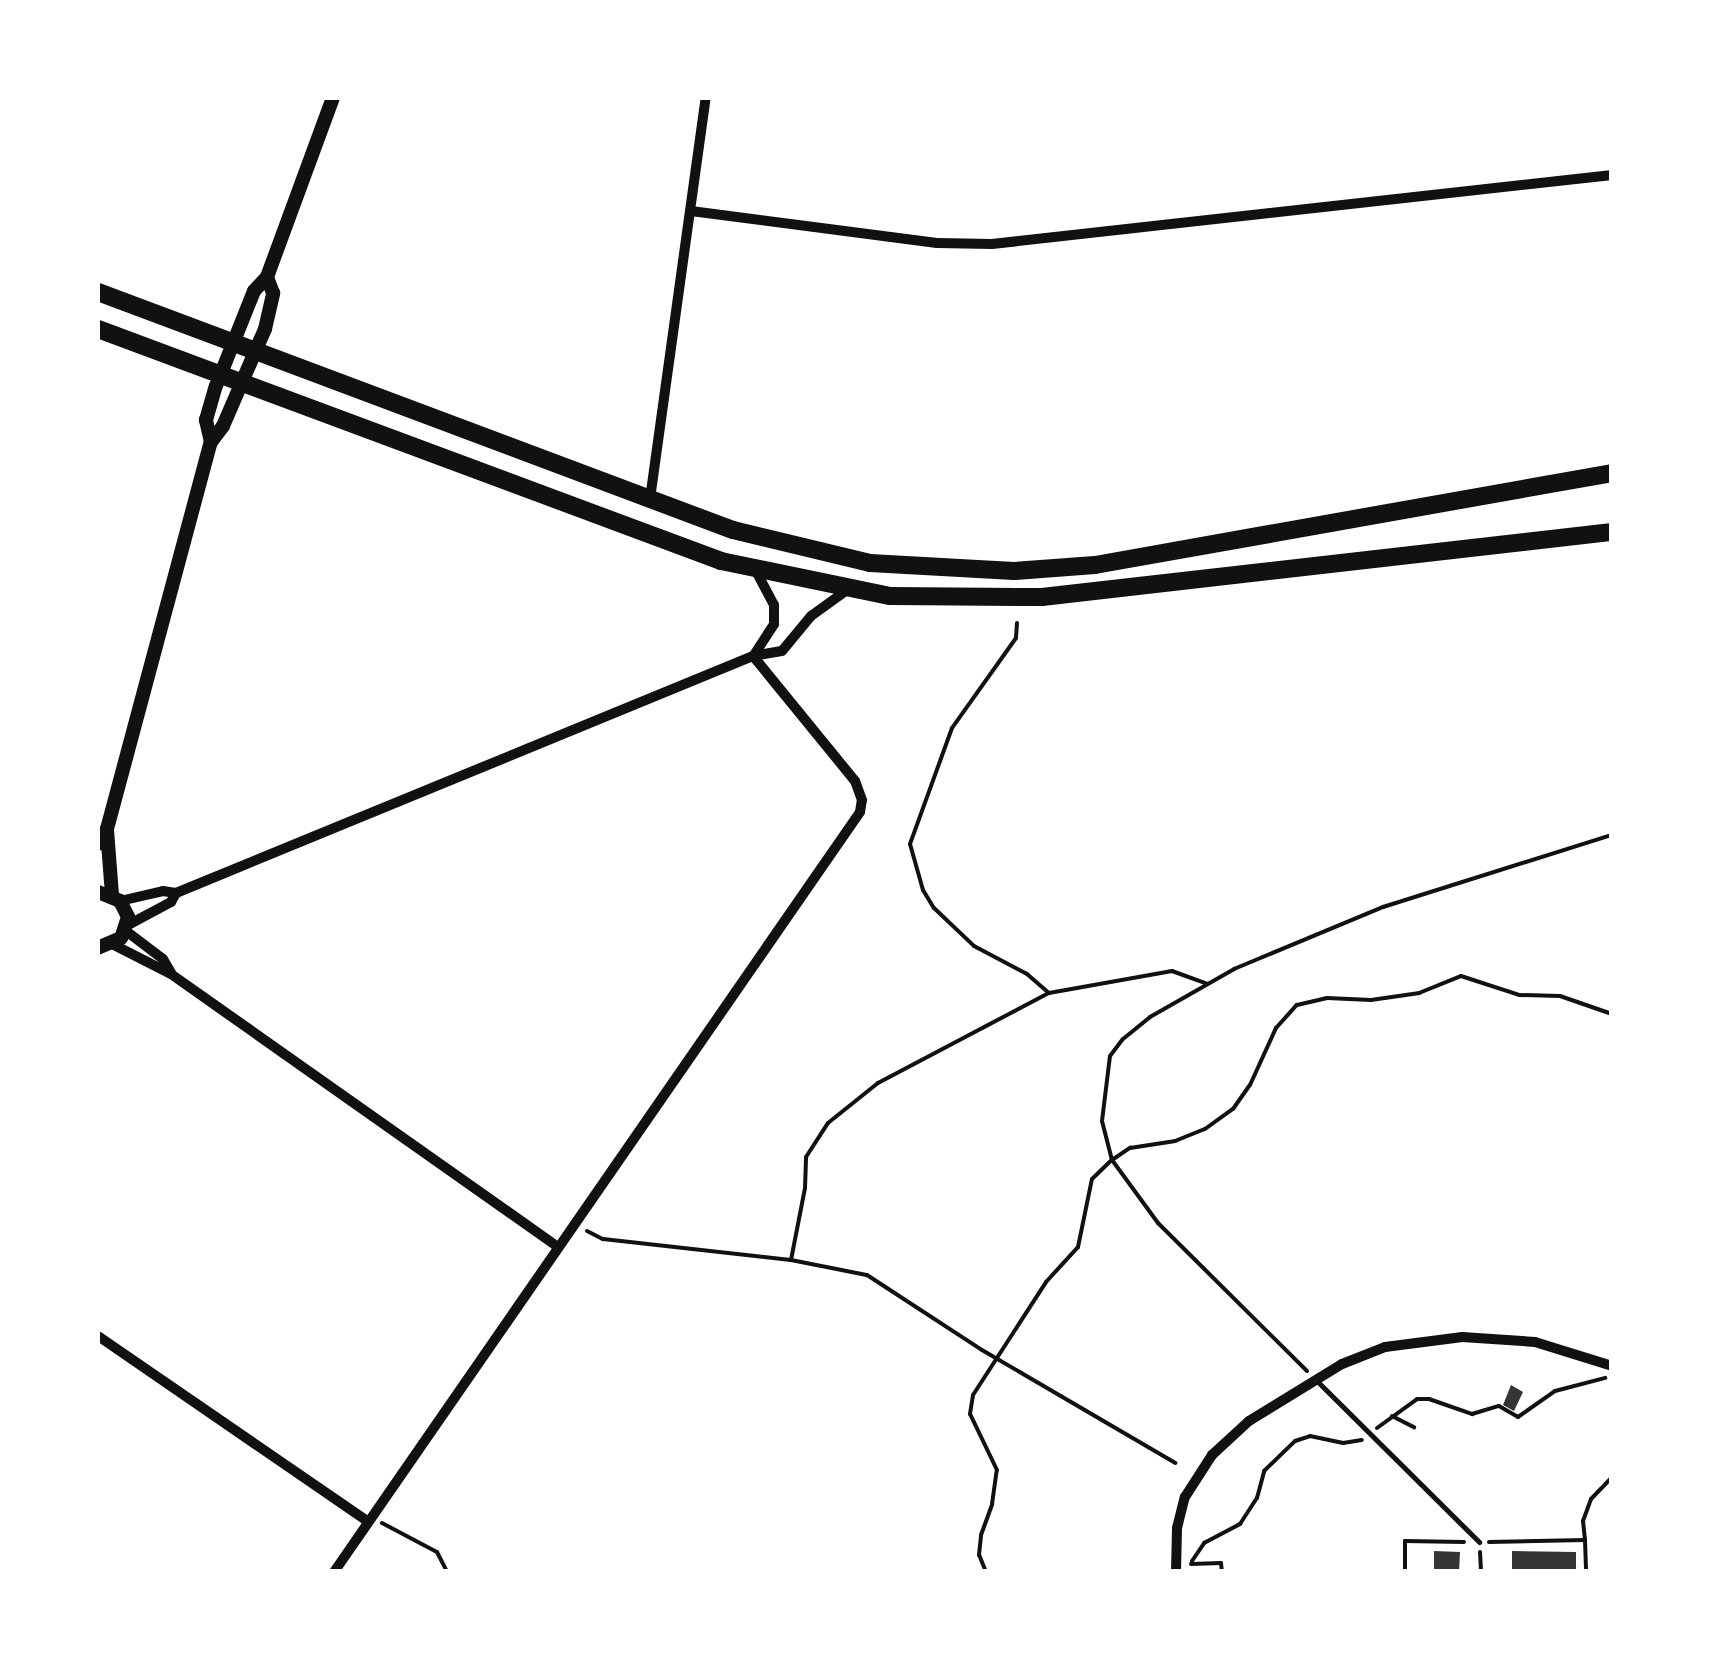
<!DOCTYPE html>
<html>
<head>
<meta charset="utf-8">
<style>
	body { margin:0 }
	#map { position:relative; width:1709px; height:1669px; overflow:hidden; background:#fff; font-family:"Noto Sans",sans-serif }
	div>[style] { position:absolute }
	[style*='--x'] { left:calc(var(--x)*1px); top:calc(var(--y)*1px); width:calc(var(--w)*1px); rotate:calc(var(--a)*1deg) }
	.building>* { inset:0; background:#353535 }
	.path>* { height:4px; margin:-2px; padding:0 2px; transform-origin:2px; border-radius:2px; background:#111 }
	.service>* { height:5px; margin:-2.5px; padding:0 2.5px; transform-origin:2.5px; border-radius:2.5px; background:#111 }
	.minor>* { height:10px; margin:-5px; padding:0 5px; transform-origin:5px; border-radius:5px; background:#111 }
	.tertiary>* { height:14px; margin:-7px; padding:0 7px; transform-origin:7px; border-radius:7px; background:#111 }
	.trunk>* { height:18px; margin:-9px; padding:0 9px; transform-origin:9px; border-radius:9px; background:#111 }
	span { translate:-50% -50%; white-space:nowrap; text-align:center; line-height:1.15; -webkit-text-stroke:10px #fff; paint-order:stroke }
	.frame { position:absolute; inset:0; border:100px solid #fff; pointer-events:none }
</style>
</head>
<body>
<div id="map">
	<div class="building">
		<i style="clip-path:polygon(1511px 1385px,1523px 1392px,1514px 1411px,1503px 1405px)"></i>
		<i style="clip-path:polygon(1434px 1551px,1460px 1552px,1459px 1572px,1434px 1572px)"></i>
		<i style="clip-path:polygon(1512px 1551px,1576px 1552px,1576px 1572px,1512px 1572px)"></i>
	</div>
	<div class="path">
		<i style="--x:1017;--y:623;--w:15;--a:94"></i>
		<i style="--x:1016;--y:638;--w:110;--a:125.4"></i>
		<i style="--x:952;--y:728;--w:123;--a:109.9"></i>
		<i style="--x:910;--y:844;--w:48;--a:74.2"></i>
		<i style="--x:923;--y:890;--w:21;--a:59"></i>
		<i style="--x:934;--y:908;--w:55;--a:43.5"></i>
		<i style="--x:974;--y:946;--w:60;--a:27.8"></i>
		<i style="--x:1027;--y:974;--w:29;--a:41"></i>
		<i style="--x:587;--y:1231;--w:18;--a:27"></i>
		<i style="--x:603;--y:1239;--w:189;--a:6.4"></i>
		<i style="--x:791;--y:1260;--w:77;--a:11.2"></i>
		<i style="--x:867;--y:1275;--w:137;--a:33.1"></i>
		<i style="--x:982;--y:1350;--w:224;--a:30.3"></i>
		<i style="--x:791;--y:1260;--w:73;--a:-79"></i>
		<i style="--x:805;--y:1188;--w:31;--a:-88"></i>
		<i style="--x:806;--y:1157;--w:40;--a:-57.1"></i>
		<i style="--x:828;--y:1123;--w:64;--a:-38.7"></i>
		<i style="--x:878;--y:1083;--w:193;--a:-27.8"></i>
		<i style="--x:1049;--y:993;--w:125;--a:-10.1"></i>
		<i style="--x:1172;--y:971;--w:37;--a:20"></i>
		<i style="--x:1307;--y:1371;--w:210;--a:-135.2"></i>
		<i style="--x:1158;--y:1223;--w:78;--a:-126.1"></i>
		<i style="--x:1112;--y:1160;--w:40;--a:-104.4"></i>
		<i style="--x:1102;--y:1121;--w:65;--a:-83"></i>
		<i style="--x:1110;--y:1056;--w:21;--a:-53"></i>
		<i style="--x:1123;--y:1039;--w:35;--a:-39"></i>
		<i style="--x:1150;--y:1017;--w:97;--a:-29.7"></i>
		<i style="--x:1234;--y:969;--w:161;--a:-22.6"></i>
		<i style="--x:1383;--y:907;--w:240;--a:-17.5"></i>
		<i style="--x:1392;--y:1416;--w:25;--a:27"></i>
		<i style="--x:1377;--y:1428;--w:49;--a:-35.9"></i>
		<i style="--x:1417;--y:1399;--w:12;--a:0"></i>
		<i style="--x:1429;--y:1399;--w:46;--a:19.2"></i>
		<i style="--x:1472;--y:1414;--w:28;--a:-17"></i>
		<i style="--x:1499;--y:1406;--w:22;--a:30"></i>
		<i style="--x:1518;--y:1417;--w:45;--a:-35.1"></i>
		<i style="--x:1555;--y:1391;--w:52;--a:-14.6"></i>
		<i style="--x:382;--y:1523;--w:62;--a:27.8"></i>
		<i style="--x:437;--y:1552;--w:22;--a:63"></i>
		<i style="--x:1585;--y:1540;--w:19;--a:-96"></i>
		<i style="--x:1583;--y:1521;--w:23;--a:-70"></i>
		<i style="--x:1591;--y:1499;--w:30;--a:-46"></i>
		<i style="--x:1489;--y:1542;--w:96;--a:-1.2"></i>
		<i style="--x:1585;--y:1540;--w:32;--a:88"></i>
		<i style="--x:1480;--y:1552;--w:20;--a:87"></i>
		<i style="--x:1192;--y:1561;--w:22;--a:-56"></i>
		<i style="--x:1204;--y:1543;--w:41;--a:-27.8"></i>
		<i style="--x:1240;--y:1524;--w:31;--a:-57"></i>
		<i style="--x:1257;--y:1498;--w:28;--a:-75"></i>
		<i style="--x:1264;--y:1471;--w:43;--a:-44.1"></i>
		<i style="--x:1295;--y:1441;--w:16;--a:-18"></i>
		<i style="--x:1310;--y:1436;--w:34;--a:12"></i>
		<i style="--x:1343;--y:1443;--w:19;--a:-9"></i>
		<i style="--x:1191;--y:1564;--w:30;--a:-2"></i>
		<i style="--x:1221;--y:1563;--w:9;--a:84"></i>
		<i style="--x:986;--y:1572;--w:18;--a:-112"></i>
		<i style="--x:979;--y:1555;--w:20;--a:-84"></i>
		<i style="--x:981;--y:1535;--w:33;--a:-70"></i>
		<i style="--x:992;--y:1504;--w:34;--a:-82"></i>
		<i style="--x:997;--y:1470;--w:62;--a:-115.7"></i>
		<i style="--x:970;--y:1414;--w:19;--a:-81"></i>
		<i style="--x:973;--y:1395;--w:135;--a:-57.1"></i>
		<i style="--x:1046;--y:1282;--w:47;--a:-47.6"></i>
		<i style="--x:1078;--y:1247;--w:69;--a:-78.4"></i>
		<i style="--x:1092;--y:1179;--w:28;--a:-44"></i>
		<i style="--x:1112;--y:1160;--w:22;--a:-34"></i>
		<i style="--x:1130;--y:1148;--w:46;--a:-8.8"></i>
		<i style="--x:1175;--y:1141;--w:32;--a:-22"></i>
		<i style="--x:1205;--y:1129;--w:34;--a:-36"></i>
		<i style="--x:1233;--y:1109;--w:29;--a:-55"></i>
		<i style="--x:1250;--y:1085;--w:63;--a:-65.5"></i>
		<i style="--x:1276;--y:1028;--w:31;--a:-48"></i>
		<i style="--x:1297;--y:1005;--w:31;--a:-13"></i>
		<i style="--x:1327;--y:998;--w:44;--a:2.6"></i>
		<i style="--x:1371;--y:1000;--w:49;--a:-8.3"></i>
		<i style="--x:1419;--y:993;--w:45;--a:-22"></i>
		<i style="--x:1461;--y:976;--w:61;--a:18.1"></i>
		<i style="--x:1519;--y:995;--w:41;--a:1.4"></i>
		<i style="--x:1560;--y:996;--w:55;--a:19.1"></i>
		<i style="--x:1405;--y:1572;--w:31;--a:-90"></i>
		<i style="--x:1405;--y:1541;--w:59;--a:1"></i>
	</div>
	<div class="service">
		<i style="--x:1316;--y:1380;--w:230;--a:44.8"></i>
	</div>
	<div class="minor">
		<i style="--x:691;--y:211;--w:248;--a:7.4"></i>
		<i style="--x:937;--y:243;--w:55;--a:1"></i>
		<i style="--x:992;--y:244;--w:624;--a:-6.35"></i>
		<i style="--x:650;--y:499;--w:405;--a:-82.1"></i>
		<i style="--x:754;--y:655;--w:37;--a:-57"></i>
		<i style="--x:774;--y:624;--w:19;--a:-90"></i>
		<i style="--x:774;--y:605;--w:38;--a:-118"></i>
		<i style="--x:120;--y:901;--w:44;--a:-13.1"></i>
		<i style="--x:163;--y:891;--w:13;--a:9"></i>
		<i style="--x:128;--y:925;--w:49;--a:-28.1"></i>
		<i style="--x:171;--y:902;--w:10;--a:-61"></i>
		<i style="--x:176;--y:893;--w:624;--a:-22.33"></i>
		<i style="--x:753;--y:656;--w:29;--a:-10"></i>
		<i style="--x:782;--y:651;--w:45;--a:-50.4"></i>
		<i style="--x:811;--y:616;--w:44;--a:-35.8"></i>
		<i style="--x:126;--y:931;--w:46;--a:37.1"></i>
		<i style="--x:163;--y:959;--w:16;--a:60"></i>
		<i style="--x:114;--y:945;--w:64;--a:27"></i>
		<i style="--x:171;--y:974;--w:471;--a:35.2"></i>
		<i style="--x:98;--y:1336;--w:326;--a:34.5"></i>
		<i style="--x:334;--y:1572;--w:924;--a:-55.31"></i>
		<i style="--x:860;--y:812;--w:12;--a:-81"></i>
		<i style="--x:862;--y:800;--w:20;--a:-110"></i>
		<i style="--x:855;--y:781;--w:161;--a:-129.2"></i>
		<i style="--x:1176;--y:1572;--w:44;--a:-88.7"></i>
		<i style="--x:1177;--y:1528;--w:32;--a:-76"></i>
		<i style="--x:1185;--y:1497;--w:50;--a:-57.3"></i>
		<i style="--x:1212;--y:1455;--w:50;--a:-42.6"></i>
		<i style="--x:1249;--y:1421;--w:109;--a:-31.5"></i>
		<i style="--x:1342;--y:1364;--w:46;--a:-21.6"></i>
		<i style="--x:1385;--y:1347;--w:78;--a:-7.4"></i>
		<i style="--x:1462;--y:1337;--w:73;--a:3.9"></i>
		<i style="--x:1535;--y:1342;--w:81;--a:17.3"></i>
	</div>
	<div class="tertiary">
		<i style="--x:211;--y:442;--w:23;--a:-103"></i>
		<i style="--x:206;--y:420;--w:35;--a:-74"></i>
		<i style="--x:216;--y:386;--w:102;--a:-68.2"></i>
		<i style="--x:254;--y:291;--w:19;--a:-47"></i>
		<i style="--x:267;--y:277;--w:191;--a:-69.8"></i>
		<i style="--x:107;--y:830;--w:65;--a:85.6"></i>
		<i style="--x:98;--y:844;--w:17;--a:-59"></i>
		<i style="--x:107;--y:829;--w:401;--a:-75"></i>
		<i style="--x:211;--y:442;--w:20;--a:-53"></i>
		<i style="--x:223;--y:426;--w:106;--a:-66.6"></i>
		<i style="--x:265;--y:329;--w:37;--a:-77"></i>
		<i style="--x:273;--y:293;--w:17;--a:-111"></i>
		<i style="--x:98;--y:892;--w:24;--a:22"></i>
		<i style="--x:120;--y:901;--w:18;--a:63"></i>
		<i style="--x:128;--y:917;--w:22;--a:108"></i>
		<i style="--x:121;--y:938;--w:25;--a:157"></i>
	</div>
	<div class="trunk">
		<i style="--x:98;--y:292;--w:678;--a:20.55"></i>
		<i style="--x:733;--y:530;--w:141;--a:13.5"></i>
		<i style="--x:870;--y:563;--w:144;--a:3.2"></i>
		<i style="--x:1014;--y:571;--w:81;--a:-4.2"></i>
		<i style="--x:1095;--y:565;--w:525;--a:-10.09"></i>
		<i style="--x:98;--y:329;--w:665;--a:20.42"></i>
		<i style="--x:721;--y:561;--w:173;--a:11.7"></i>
		<i style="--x:890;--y:596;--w:152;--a:0.4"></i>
		<i style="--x:1042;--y:597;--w:574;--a:-6.51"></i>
	</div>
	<div class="frame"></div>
</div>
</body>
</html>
